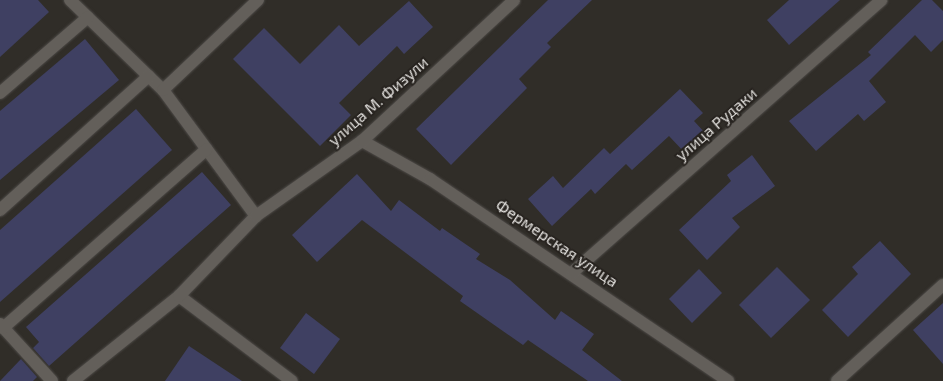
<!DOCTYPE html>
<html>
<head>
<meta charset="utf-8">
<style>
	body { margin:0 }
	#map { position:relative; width:943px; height:381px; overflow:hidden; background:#302d28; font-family:"Exo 2",sans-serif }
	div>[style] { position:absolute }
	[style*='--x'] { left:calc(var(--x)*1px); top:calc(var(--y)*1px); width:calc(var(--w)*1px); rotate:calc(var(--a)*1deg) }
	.building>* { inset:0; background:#3f4062 }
	.roads { filter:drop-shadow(0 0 1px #4d4a47) drop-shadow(0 0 1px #4d4a47) }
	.minor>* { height:12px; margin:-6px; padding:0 6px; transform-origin:6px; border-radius:6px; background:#635f5a }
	span { translate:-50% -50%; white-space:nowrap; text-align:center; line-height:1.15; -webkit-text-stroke:4px #27231f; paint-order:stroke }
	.street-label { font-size:16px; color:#e4e2df }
</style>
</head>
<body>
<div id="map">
	<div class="building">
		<i style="clip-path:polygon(0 0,38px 0,49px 12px,0 57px)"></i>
		<i style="clip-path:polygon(548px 0,592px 0,547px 43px,551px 47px,519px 79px,527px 88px,451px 165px,416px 129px)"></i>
		<i style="clip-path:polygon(789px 0,840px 0,789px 45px,767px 20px)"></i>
		<i style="clip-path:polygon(922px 0,932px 0,943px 11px,943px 40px,931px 52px,915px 35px,869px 81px,886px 102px,864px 121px,858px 114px,816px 151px,789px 121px,871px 55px,868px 52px)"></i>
		<i style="clip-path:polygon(409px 1px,433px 27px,404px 54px,397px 46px,339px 103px,351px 115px,320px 146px,233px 59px,264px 28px,300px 64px,339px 25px,359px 46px)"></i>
		<i style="clip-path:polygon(85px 39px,119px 80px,0 180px,0 111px)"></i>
		<i style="clip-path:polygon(680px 89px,703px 113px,694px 121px,706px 134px,685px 153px,669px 136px,632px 170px,626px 164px,595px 194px,591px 189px,552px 226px,528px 199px,553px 176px,563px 188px,604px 148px,610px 154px)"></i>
		<i style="clip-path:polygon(136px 109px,172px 150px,0 302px,0 230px)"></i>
		<i style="clip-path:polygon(752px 155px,775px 186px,732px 218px,740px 227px,707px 260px,679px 230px,731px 181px,727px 175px)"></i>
		<i style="clip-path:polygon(202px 172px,231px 205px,49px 366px,33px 348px,39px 342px,26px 327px)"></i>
		<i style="clip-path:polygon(357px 174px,391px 211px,399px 200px,440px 231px,442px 228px,480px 254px,476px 259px,510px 280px,555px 320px,561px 311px,594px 334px,582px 350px,622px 381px,588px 381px,528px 340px,523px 345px,460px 301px,463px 296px,362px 220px,317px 262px,292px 235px)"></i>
		<i style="clip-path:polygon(880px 241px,911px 274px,848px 337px,822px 310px,858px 274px,852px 267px)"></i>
		<i style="clip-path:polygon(777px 267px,810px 300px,771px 338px,739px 305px)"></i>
		<i style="clip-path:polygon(699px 269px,722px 293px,692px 323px,669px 299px)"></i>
		<i style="clip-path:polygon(943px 303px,943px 364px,913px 330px)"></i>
		<i style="clip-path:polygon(306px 313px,340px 339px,314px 374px,280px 348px)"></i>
		<i style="clip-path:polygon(189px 346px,242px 381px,165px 381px)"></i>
		<i style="clip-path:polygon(21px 359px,37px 377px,33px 381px,0 381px)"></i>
	</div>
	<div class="roads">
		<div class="minor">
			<i style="--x:70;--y:0;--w:129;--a:44.1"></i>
			<i style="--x:163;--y:90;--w:157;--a:53.6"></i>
			<i style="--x:163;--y:90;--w:131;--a:-43.5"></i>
			<i style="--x:0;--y:93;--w:116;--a:-40.8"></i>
			<i style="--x:362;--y:141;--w:78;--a:29.2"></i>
			<i style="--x:430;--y:179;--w:360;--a:34.1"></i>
			<i style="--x:0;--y:210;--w:200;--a:-42"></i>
			<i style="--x:573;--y:272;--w:411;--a:-41.4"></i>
			<i style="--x:179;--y:296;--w:141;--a:37"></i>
			<i style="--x:0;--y:324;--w:77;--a:47.6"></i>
			<i style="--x:3;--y:328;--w:271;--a:-41.3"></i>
			<i style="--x:73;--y:381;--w:136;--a:-38.7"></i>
			<i style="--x:179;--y:296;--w:111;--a:-46.1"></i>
			<i style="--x:256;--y:216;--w:130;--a:-35.3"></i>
			<i style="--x:362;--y:141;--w:207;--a:-42.8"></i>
			<i style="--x:837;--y:381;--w:143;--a:-42.2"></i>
		</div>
	</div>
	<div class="street-label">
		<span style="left:378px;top:101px;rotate:-41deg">улица М. Физули</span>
		<span style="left:716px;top:124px;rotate:-41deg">улица Рудаки</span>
		<span style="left:557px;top:243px;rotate:34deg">Фермерская улица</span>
	</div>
</div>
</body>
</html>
